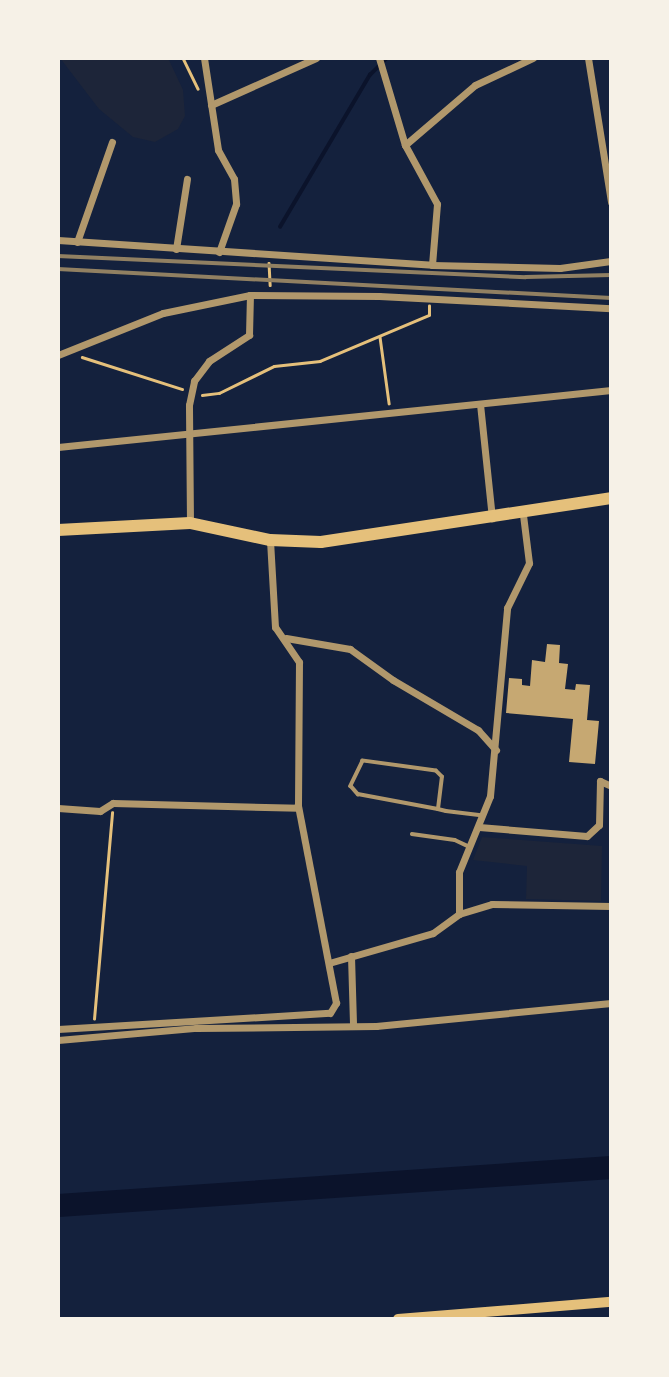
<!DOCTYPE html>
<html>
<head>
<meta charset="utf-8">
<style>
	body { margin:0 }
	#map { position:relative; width:669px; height:1377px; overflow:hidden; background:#14213d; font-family:"PT Sans Narrow",sans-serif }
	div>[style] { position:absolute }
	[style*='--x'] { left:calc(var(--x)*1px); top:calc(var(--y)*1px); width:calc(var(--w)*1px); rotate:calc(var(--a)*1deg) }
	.green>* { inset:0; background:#1d2539 }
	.stream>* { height:3.5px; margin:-1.75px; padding:0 1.75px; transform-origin:1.75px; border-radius:1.75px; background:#0b132b }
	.river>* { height:23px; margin:-11.5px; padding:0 11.5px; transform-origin:11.5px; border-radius:11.5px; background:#0b132b }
	.building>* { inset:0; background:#c6a872 }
	.path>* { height:2.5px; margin:-1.25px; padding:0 1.25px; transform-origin:1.25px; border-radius:1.25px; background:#e5c07b }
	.service>* { height:3.5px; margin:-1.75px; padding:0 1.75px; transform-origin:1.75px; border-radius:1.75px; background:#b1986c }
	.minor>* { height:7px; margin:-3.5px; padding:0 3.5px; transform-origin:3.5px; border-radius:3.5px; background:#b1986c }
	.secondary>* { height:10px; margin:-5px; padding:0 5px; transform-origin:5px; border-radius:5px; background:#e5c07b }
	.primary>* { height:12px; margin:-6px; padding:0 6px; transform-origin:6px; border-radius:6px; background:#e5c07b }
	.rail>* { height:3.5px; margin:-1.75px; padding:0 1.75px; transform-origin:1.75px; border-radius:1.75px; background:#918062 }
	span { translate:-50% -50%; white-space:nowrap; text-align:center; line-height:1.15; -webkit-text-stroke:7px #f6f1e7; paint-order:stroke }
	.frame { position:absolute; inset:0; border:60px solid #f6f1e7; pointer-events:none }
</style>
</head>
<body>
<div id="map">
	<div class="green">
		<i style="clip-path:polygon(60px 58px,168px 58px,183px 90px,185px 116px,178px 129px,155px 142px,133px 137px,99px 109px)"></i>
		<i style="clip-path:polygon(482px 837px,602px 846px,601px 901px,526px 899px,527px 866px,473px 860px)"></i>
	</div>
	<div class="stream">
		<i style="--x:280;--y:227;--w:177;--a:-59.4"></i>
		<i style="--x:370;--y:75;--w:24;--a:-45"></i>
	</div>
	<div class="river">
		<i style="--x:58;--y:1205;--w:554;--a:-3.93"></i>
	</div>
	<div class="building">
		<i style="clip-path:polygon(547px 644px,560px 645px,559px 663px,568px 664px,565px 689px,575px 690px,576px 684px,590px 685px,587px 720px,599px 721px,595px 764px,569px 762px,573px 719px,506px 713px,509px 678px,522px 679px,522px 685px,530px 686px,532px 660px,545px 662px)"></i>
	</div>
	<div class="path">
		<i style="--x:183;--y:58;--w:34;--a:64"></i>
		<i style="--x:269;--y:263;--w:22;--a:87"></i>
		<i style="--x:380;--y:337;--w:67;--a:82.2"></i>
		<i style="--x:82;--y:357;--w:105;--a:17.7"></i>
		<i style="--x:202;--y:395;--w:17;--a:-7"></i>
		<i style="--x:219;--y:393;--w:61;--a:-26.1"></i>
		<i style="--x:274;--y:366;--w:46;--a:-6.2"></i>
		<i style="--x:320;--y:361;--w:118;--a:-22.9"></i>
		<i style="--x:429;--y:315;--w:9;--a:-90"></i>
		<i style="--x:94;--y:1019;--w:207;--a:-85"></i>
	</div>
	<div class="service">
		<i style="--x:438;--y:809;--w:32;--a:-83"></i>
		<i style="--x:442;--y:777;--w:8;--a:-135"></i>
		<i style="--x:436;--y:771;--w:74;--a:-172.2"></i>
		<i style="--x:363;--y:761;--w:28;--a:116"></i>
		<i style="--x:351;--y:786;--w:11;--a:49"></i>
		<i style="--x:358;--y:794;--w:81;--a:10.6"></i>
		<i style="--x:438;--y:809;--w:8;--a:14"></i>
		<i style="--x:446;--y:811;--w:35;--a:7"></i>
		<i style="--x:412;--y:834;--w:43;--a:7.9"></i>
		<i style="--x:455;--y:840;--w:14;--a:25"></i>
	</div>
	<div class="minor">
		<i style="--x:204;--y:58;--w:93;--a:81.3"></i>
		<i style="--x:218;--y:150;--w:33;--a:61"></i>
		<i style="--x:234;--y:179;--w:25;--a:85"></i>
		<i style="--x:236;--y:204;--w:51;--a:109.5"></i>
		<i style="--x:379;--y:58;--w:91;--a:73.4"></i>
		<i style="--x:405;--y:145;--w:67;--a:61.5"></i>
		<i style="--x:437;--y:204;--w:61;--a:94.7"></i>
		<i style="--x:588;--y:58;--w:146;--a:80.9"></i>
		<i style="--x:211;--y:105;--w:115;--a:-24.1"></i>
		<i style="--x:405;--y:145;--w:92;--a:-40.6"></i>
		<i style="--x:475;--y:85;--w:64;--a:-25"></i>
		<i style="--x:58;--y:240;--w:375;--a:3.8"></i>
		<i style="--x:432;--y:265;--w:128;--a:1.3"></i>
		<i style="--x:560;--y:268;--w:51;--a:-7.8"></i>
		<i style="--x:77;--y:242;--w:106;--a:-70.7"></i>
		<i style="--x:176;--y:249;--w:71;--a:-81.1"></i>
		<i style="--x:58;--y:355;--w:113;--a:-21.8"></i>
		<i style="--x:163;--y:313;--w:89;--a:-11.7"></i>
		<i style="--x:250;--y:295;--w:129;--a:0.4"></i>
		<i style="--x:379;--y:296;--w:232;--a:3"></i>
		<i style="--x:480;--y:404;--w:115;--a:84"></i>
		<i style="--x:58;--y:447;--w:556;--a:-5.88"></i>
		<i style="--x:190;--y:523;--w:118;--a:-90.5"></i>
		<i style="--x:189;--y:405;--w:25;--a:-78"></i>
		<i style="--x:194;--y:381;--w:25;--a:-53"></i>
		<i style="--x:209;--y:361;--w:48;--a:-33"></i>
		<i style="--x:249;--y:335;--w:40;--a:-88.6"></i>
		<i style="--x:286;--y:638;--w:65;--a:9.8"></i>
		<i style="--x:350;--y:649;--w:53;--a:35.8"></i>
		<i style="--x:393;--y:680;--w:99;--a:30.5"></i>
		<i style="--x:478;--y:730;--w:27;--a:48"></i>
		<i style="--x:58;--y:808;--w:42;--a:4.1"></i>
		<i style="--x:100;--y:811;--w:15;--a:-32"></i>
		<i style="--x:113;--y:803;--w:185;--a:1.5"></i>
		<i style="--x:479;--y:827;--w:108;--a:4.8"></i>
		<i style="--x:587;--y:836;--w:16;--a:-43"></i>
		<i style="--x:599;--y:825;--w:44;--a:-88.7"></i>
		<i style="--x:600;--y:781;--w:12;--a:24"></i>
		<i style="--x:459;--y:914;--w:42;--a:-90"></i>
		<i style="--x:459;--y:872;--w:82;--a:-67.8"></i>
		<i style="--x:490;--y:796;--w:189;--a:-84.8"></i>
		<i style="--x:507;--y:608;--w:50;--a:-63.9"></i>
		<i style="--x:529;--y:563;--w:48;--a:-97.1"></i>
		<i style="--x:351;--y:956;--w:68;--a:88.3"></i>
		<i style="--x:329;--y:963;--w:108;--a:-16.1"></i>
		<i style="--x:433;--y:933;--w:32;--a:-36"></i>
		<i style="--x:459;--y:914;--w:34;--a:-17"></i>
		<i style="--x:492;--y:904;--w:119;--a:1"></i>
		<i style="--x:58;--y:1029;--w:272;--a:-3.4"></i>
		<i style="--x:330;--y:1013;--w:12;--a:-59"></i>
		<i style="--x:336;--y:1003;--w:202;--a:-100.9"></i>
		<i style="--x:298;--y:805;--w:143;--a:-89.6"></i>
		<i style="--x:299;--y:662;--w:42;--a:-124.4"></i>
		<i style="--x:275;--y:627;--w:87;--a:-93.3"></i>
		<i style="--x:58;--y:1040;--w:139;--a:-5"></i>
		<i style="--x:196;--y:1028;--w:180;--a:-0.6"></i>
		<i style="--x:376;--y:1026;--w:236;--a:-5.6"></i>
	</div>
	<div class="secondary">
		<i style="--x:398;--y:1319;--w:214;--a:-4.6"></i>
	</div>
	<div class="primary">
		<i style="--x:58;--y:530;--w:132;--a:-3"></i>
		<i style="--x:190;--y:523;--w:82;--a:12"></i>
		<i style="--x:270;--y:540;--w:51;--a:2.2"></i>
		<i style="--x:321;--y:542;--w:293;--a:-8.6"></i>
	</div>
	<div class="rail">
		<i style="--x:58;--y:256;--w:468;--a:2.6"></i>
		<i style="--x:526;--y:277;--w:85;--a:-1.3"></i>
		<i style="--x:58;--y:269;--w:554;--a:3"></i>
	</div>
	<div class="frame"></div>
</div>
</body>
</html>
